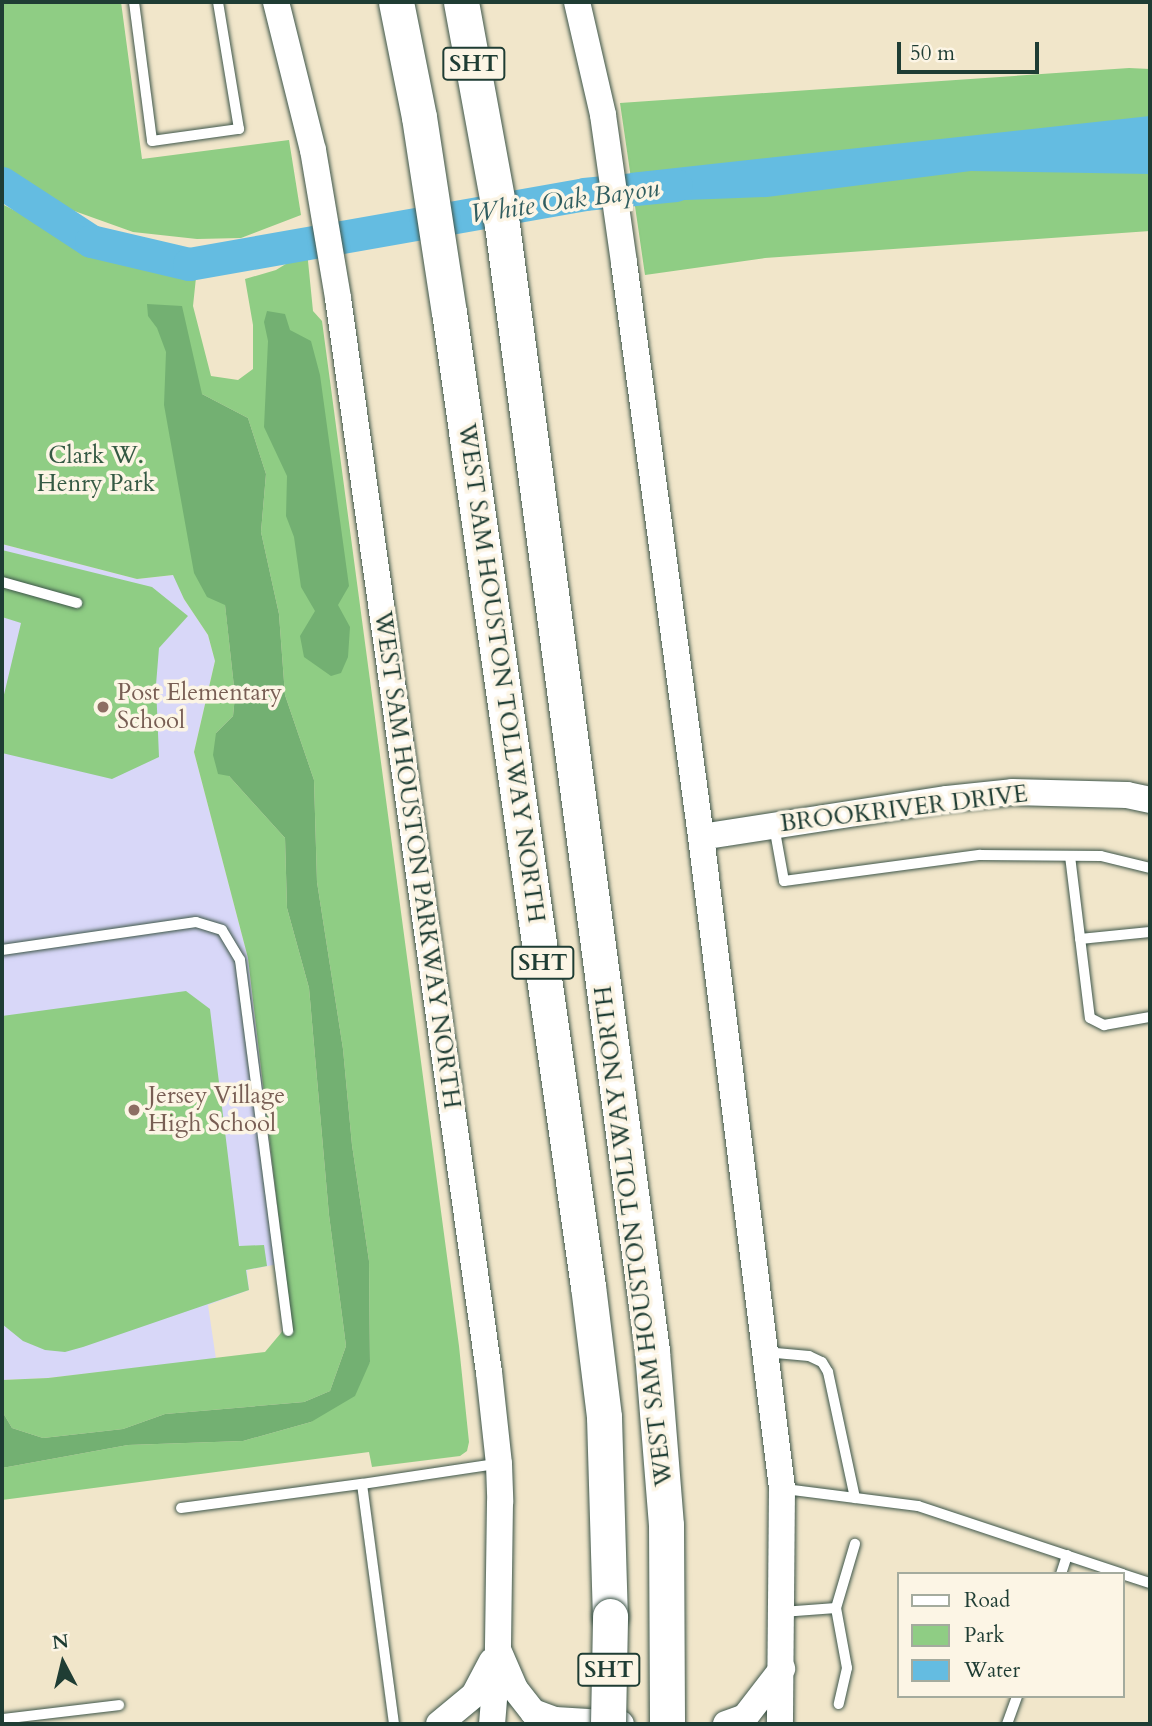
<!DOCTYPE html>
<html>
<head>
<meta charset="utf-8">
<style>
	body { margin:0 }
	#map { position:relative; width:1152px; height:1726px; overflow:hidden; background:#f1e6ca; font-family:Cardo,serif }
	div>[style] { position:absolute }
	[style*='--x'] { left:calc(var(--x)*1px); top:calc(var(--y)*1px); width:calc(var(--w)*1px); rotate:calc(var(--a)*1deg) }
	.built>* { inset:0; background:#d8d7f8 }
	.green>* { inset:0; background:#8fcd84 }
	.forest>* { inset:0; background:#73b072 }
	.water>* { inset:0; background:#64bce1 }
	.river>* { height:33px; margin:-16.5px; padding:0 16.5px; transform-origin:16.5px; border-radius:16.5px; background:#64bce1 }
	.roads { filter:drop-shadow(0 0 2px #3e564a) drop-shadow(0 0 2px #3e564a) }
	.lane>* { height:10px; margin:-5px; padding:0 5px; transform-origin:5px; border-radius:5px; background:#fff }
	.secondary>* { height:26px; margin:-13px; padding:0 13px; transform-origin:13px; border-radius:13px; background:#fff }
	.highway>* { height:35px; margin:-17.5px; padding:0 17.5px; transform-origin:17.5px; border-radius:17.5px; background:#fff }
	.bridges { filter:drop-shadow(0 0 2px #3e564a) drop-shadow(0 0 2px #3e564a) }
	.highway-bridge>* { height:35px; margin:-17.5px; padding:0 17.5px; transform-origin:17.5px; border-radius:17.5px; background:#fff }
	.dots>* { width:19px; height:19px; translate:-50% -50%; box-sizing:border-box; border:4px solid #fcf5e5; border-radius:50% }
	span { translate:-50% -50%; white-space:nowrap; text-align:center; line-height:1.15; -webkit-text-stroke:7px #fcf5e5; paint-order:stroke }
	.shield-label span { padding:2px 5px; background:#fcf5e5; border:2px solid; border-radius:5px; -webkit-text-stroke-width:0 }
	.shield-label { font-size:23px; color:#1f3d34; font-weight:700 }
	.park-label { font-size:24px; color:#355a44 }
	.street-label { font-size:24px; color:#1f3d34 }
	.education-label { font-size:24px; color:#785e54 }
	.left { translate:0 -50%; text-align:left }
	.water-label { font-size:26px; color:#305d5f; font-style:italic }
	.frame { position:absolute; inset:0; border:4px solid #1f3d34; pointer-events:none }
	.legend { position:absolute; left:897px; top:1572px; width:228px; height:126px; box-sizing:border-box; background:#fcf5e5; border:2px solid #a4ab9e; margin:0; padding:9px 12px; list-style:none; font-size:21px; color:#1f3d34 }
	.legend li { display:flex; align-items:center; gap:14px; height:35px }
	.legend b { width:35px; border:2px solid #a4ab9e }
	.north { position:absolute; left:28px; top:1628px; width:70px; height:70px; -webkit-text-stroke:5px #fcf5e5; paint-order:stroke; rotate:353deg; font-size:19px; font-weight:700; line-height:28px; text-align:center; color:#1f3d34 }
	.north::after { content:''; display:block; margin:auto; width:24px; height:32px; background:#1f3d34; clip-path:polygon(50% 0,100% 100%,50% 72%,0 100%) }
	.scale { position:absolute; left:897px; top:42px; width:142px; height:32px; box-sizing:border-box; border:4px solid #1f3d34; border-top:0; padding-left:9px; font-size:21px; line-height:24px; white-space:nowrap; color:#1f3d34; -webkit-text-stroke:5px #fcf5e5; paint-order:stroke }
</style>
</head>
<body>
<div id="map">
	<div class="built">
		<i style="clip-path:polygon(2px 544px,137px 579px,174px 575px,184px 599px,208px 635px,215px 661px,194px 752px,248px 958px,283px 1263px,247px 1270px,249px 1290px,208px 1305px,216px 1359px,48px 1378px,2px 1380px)"></i>
	</div>
	<div class="green">
		<i style="clip-path:polygon(2px 2px,121px 2px,142px 159px,289px 140px,301px 215px,241px 238px,197px 239px,133px 232px,66px 208px,2px 171px)"></i>
		<i style="clip-path:polygon(1129px 68px,1150px 69px,1150px 231px,765px 258px,645px 275px,620px 103px)"></i>
		<i style="clip-path:polygon(2px 204px,95px 252px,197px 268px,193px 306px,211px 376px,238px 380px,253px 369px,253px 325px,245px 279px,276px 270px,307px 251px,313px 311px,322px 321px,459px 1346px,469px 1442px,467px 1451px,460px 1456px,372px 1467px,369px 1452px,2px 1500px,2px 1468px,128px 1445px,243px 1441px,311px 1422px,370px 1362px,369px 1261px,352px 1145px,343px 1049px,317px 882px,314px 780px,285px 695px,279px 614px,261px 532px,266px 474px,248px 418px,202px 394px,235px 696px,233px 716px,216px 733px,229px 776px,285px 838px,287px 908px,309px 988px,329px 1215px,346px 1346px,330px 1391px,304px 1402px,165px 1414px,123px 1429px,43px 1438px,12px 1428px,2px 1411px,2px 1380px,48px 1378px,265px 1352px,291px 1321px,248px 958px,194px 752px,215px 661px,208px 635px,184px 599px,173px 575px,137px 579px,2px 544px)"></i>
		<i style="clip-path:polygon(2px 550px,152px 587px,188px 616px,159px 648px,156px 685px,159px 757px,112px 779px,2px 753px,2px 703px,21px 623px,2px 617px)"></i>
		<i style="clip-path:polygon(186px 991px,210px 1009px,239px 1246px,264px 1245px,267px 1266px,246px 1270px,249px 1290px,83px 1347px,65px 1352px,45px 1350px,23px 1341px,2px 1324px,2px 1016px)"></i>
	</div>
	<div class="forest">
		<i style="clip-path:polygon(147px 304px,182px 306px,202px 394px,248px 418px,266px 474px,261px 532px,279px 614px,285px 695px,314px 780px,317px 882px,343px 1049px,352px 1145px,369px 1261px,370px 1362px,355px 1396px,311px 1422px,243px 1441px,128px 1445px,2px 1468px,2px 1411px,12px 1428px,43px 1438px,123px 1429px,165px 1414px,304px 1402px,330px 1391px,346px 1346px,329px 1215px,309px 988px,287px 908px,285px 838px,229px 776px,218px 774px,213px 755px,216px 733px,233px 716px,235px 696px,225px 605px,207px 597px,194px 573px,164px 405px,166px 352px,157px 328px,148px 316px)"></i>
		<i style="clip-path:polygon(267px 311px,285px 314px,290px 330px,311px 341px,320px 375px,349px 586px,338px 605px,350px 627px,348px 657px,341px 673px,331px 676px,304px 657px,300px 636px,315px 611px,301px 587px,294px 537px,286px 516px,287px 476px,264px 427px,268px 341px,264px 322px)"></i>
	</div>
	<div class="water">
		<i style="clip-path:polygon(1150px 116px,1150px 174px,971px 171px,767px 197px,634px 202px,630px 173px)"></i>
	</div>
	<div class="river">
		<i style="--x:2;--y:183;--w:106;--a:33.1"></i>
		<i style="--x:91;--y:241;--w:101;--a:13.2"></i>
		<i style="--x:189;--y:264;--w:401;--a:-10"></i>
		<i style="--x:584;--y:194;--w:92;--a:-5.6"></i>
	</div>
	<div class="roads">
		<div class="lane">
			<i style="--x:134;--y:2;--w:140;--a:82.6"></i>
			<i style="--x:152;--y:141;--w:88;--a:-7.9"></i>
			<i style="--x:239;--y:129;--w:129;--a:-99.4"></i>
			<i style="--x:2;--y:582;--w:78;--a:15.6"></i>
			<i style="--x:774;--y:826;--w:56;--a:79.7"></i>
			<i style="--x:784;--y:881;--w:198;--a:-7.6"></i>
			<i style="--x:980;--y:855;--w:121;--a:0.5"></i>
			<i style="--x:1101;--y:856;--w:50;--a:13.8"></i>
			<i style="--x:1070;--y:856;--w:163;--a:83"></i>
			<i style="--x:1090;--y:1018;--w:16;--a:27"></i>
			<i style="--x:1104;--y:1025;--w:47;--a:-9.9"></i>
			<i style="--x:1080;--y:939;--w:70;--a:-5.7"></i>
			<i style="--x:2;--y:950;--w:196;--a:-8.2"></i>
			<i style="--x:196;--y:922;--w:27;--a:17"></i>
			<i style="--x:222;--y:930;--w:35;--a:59"></i>
			<i style="--x:240;--y:960;--w:374;--a:82.6"></i>
			<i style="--x:765;--y:1352;--w:44;--a:5.2"></i>
			<i style="--x:809;--y:1356;--w:14;--a:25"></i>
			<i style="--x:822;--y:1362;--w:12;--a:59"></i>
			<i style="--x:828;--y:1372;--w:129;--a:77.9"></i>
			<i style="--x:362;--y:1484;--w:135;--a:-8.5"></i>
			<i style="--x:785;--y:1489;--w:134;--a:7.3"></i>
			<i style="--x:918;--y:1506;--w:215;--a:18.4"></i>
			<i style="--x:181;--y:1508;--w:183;--a:-7.6"></i>
			<i style="--x:362;--y:1484;--w:242;--a:82.4"></i>
			<i style="--x:1061;--y:1574;--w:20;--a:-72"></i>
			<i style="--x:1122;--y:1574;--w:29;--a:18"></i>
			<i style="--x:836;--y:1608;--w:61;--a:79.6"></i>
			<i style="--x:847;--y:1668;--w:37;--a:103"></i>
			<i style="--x:782;--y:1612;--w:54;--a:-4.2"></i>
			<i style="--x:836;--y:1608;--w:67;--a:-73.5"></i>
			<i style="--x:2;--y:1719;--w:118;--a:-6.8"></i>
			<i style="--x:1007;--y:1724;--w:30;--a:-70"></i>
		</div>
		<div class="secondary">
			<i style="--x:276;--y:2;--w:153;--a:76"></i>
			<i style="--x:313;--y:150;--w:150;--a:80.4"></i>
			<i style="--x:338;--y:298;--w:1085;--a:82"></i>
			<i style="--x:489;--y:1372;--w:93;--a:83.8"></i>
			<i style="--x:499;--y:1464;--w:38;--a:88"></i>
			<i style="--x:500;--y:1502;--w:148;--a:90.8"></i>
			<i style="--x:498;--y:1650;--w:74;--a:94.6"></i>
			<i style="--x:577;--y:2;--w:116;--a:77"></i>
			<i style="--x:603;--y:115;--w:149;--a:81.9"></i>
			<i style="--x:624;--y:263;--w:579;--a:82.36"></i>
			<i style="--x:701;--y:837;--w:656;--a:82.91"></i>
			<i style="--x:782;--y:1488;--w:236;--a:90.5"></i>
			<i style="--x:701;--y:837;--w:249;--a:-8.8"></i>
			<i style="--x:947;--y:799;--w:65;--a:-6.1"></i>
			<i style="--x:1012;--y:792;--w:115;--a:1.5"></i>
			<i style="--x:1127;--y:795;--w:24;--a:12"></i>
			<i style="--x:499;--y:1652;--w:40;--a:66.6"></i>
			<i style="--x:515;--y:1689;--w:29;--a:52"></i>
			<i style="--x:533;--y:1712;--w:23;--a:20"></i>
			<i style="--x:555;--y:1720;--w:66;--a:3.5"></i>
			<i style="--x:439;--y:1724;--w:45;--a:-39.6"></i>
			<i style="--x:474;--y:1695;--w:38;--a:-62"></i>
			<i style="--x:726;--y:1724;--w:20;--a:-20"></i>
			<i style="--x:745;--y:1717;--w:61;--a:-52.4"></i>
		</div>
		<div class="highway">
			<i style="--x:396;--y:2;--w:117;--a:78.7"></i>
			<i style="--x:419;--y:117;--w:197;--a:81.3"></i>
			<i style="--x:449;--y:312;--w:984;--a:81.88"></i>
			<i style="--x:588;--y:1286;--w:132;--a:83"></i>
			<i style="--x:604;--y:1417;--w:199;--a:88.3"></i>
			<i style="--x:461;--y:2;--w:227;--a:79.6"></i>
			<i style="--x:502;--y:225;--w:1136;--a:82.41"></i>
			<i style="--x:652;--y:1351;--w:175;--a:85.4"></i>
			<i style="--x:666;--y:1525;--w:199;--a:89.7"></i>
		</div>
	</div>
	<div class="bridges">
		<div class="highway-bridge">
			<i style="--x:608;--y:1724;--w:108;--a:-88.9"></i>
		</div>
	</div>
	<div class="dots">
		<i style="left:103px;top:707px;background:#8d6e63"></i>
		<i style="left:134px;top:1110px;background:#8d6e63"></i>
	</div>
	<div class="shield-label">
		<span style="left:474px;top:64px">SHT</span>
		<span style="left:543px;top:963px">SHT</span>
		<span style="left:609px;top:1670px">SHT</span>
	</div>
	<div class="park-label">
		<span style="left:96px;top:470px">Clark W.<br>Henry Park</span>
	</div>
	<div class="street-label">
		<span style="left:501px;top:673px;rotate:82deg">WEST SAM HOUSTON TOLLWAY NORTH</span>
		<span style="left:904px;top:809px;rotate:-7deg">BROOKRIVER DRIVE</span>
		<span style="left:417px;top:860px;rotate:82deg">WEST SAM HOUSTON PARKWAY NORTH</span>
		<span style="left:634px;top:1236px;rotate:-97deg">WEST SAM HOUSTON TOLLWAY NORTH</span>
	</div>
	<div class="education-label">
		<span class="left" style="left:117px;top:707px">Post Elementary<br>School</span>
		<span class="left" style="left:148px;top:1110px">Jersey Village<br>High School</span>
	</div>
	<div class="water-label">
		<span style="left:565px;top:201px;rotate:-8deg">White Oak Bayou</span>
	</div>
	<div class="frame"></div>
	<ul class="legend">
	<li><b style="height:9px;background:#fff"></b>Road</li>
	<li><b style="height:19px;background:#8fcd84"></b>Park</li>
	<li><b style="height:19px;background:#64bce1"></b>Water</li>
	</ul>
	<div class="north">N</div>
	<div class="scale">50 m</div>
</div>
</body>
</html>
